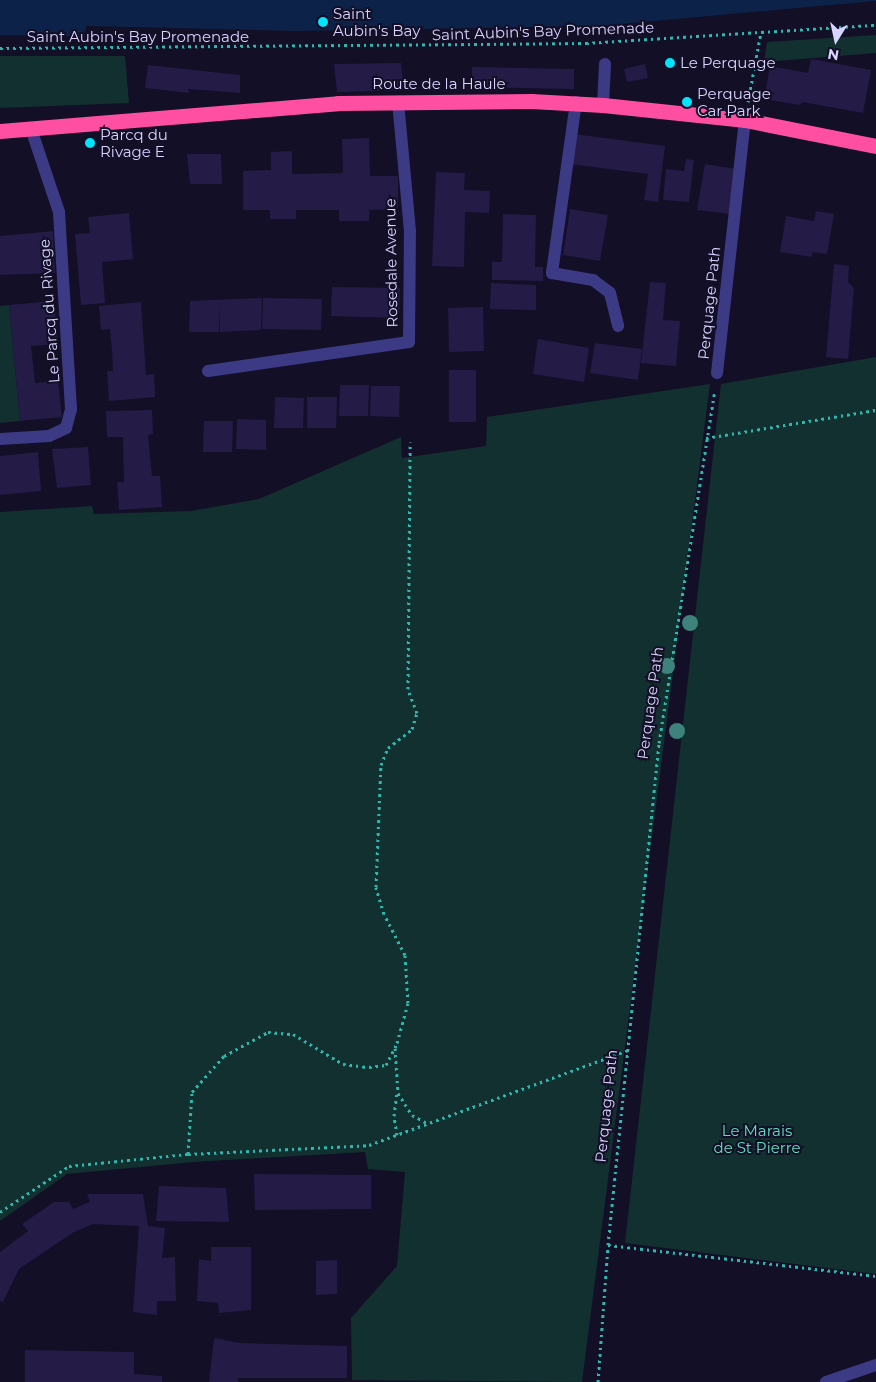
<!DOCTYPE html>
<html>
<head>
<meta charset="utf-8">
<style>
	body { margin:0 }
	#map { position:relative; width:876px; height:1382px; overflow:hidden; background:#130f26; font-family:Montserrat,sans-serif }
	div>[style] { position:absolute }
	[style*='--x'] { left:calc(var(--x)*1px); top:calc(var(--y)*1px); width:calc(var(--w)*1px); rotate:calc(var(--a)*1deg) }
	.green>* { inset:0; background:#12302f }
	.water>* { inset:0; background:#0c2248 }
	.building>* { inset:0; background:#241b47 }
	.path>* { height:3px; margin-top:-1.5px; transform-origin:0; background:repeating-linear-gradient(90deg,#2fb8b0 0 2.5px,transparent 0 6.5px) }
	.minor>* { height:12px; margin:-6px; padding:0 6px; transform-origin:6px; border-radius:6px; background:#3d3a85 }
	.highway>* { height:15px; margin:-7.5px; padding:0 7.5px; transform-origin:7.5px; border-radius:7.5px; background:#ff4fa3 }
	.trees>* { width:16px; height:16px; margin:-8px; border-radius:50%; background:#3d827b }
	.dots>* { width:14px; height:14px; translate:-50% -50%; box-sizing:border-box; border:2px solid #130f26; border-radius:50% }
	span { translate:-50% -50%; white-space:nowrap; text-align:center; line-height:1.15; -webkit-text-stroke:4px #130f26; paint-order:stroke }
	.poi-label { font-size:15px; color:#d9d4ff }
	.left { translate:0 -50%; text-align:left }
	.street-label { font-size:15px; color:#d9d4ff }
	.park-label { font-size:15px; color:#5fe0c0 }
	.north { position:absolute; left:811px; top:15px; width:50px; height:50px; -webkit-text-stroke:4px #130f26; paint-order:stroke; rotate:190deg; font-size:14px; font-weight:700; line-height:20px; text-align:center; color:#d9d4ff }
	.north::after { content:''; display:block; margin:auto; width:18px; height:22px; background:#d9d4ff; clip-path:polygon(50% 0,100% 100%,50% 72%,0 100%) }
</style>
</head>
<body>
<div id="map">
	<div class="green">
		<i style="clip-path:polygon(876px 35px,876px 53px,764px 62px,767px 42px)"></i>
		<i style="clip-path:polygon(0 56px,125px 56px,129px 103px,0 108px)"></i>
		<i style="clip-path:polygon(9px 305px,20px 421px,0 423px,0 306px)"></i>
		<i style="clip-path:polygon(876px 357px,876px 1274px,625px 1243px,721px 384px)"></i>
		<i style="clip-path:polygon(710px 384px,582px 1382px,352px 1380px,351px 1318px,397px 1266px,405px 1172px,368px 1169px,365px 1152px,193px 1162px,67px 1174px,0 1221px,0 512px,92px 506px,94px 514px,191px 511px,259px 499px,401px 437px,402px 458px,486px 446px,487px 417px)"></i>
	</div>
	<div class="water">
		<i style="clip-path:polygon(0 0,876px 0,876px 1px,599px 26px,297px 31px,86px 26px,85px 37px,0 35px)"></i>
	</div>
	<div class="building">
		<i style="clip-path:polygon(811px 59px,871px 70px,863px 113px,803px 102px,800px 105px,764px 99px,770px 66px,808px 73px)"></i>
		<i style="clip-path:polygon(401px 63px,404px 90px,337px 92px,334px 64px)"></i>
		<i style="clip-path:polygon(645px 64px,648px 78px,627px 82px,624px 69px)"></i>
		<i style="clip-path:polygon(148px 65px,240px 75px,240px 93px,188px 89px,189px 93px,145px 88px)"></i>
		<i style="clip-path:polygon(472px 67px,574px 69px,574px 89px,472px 87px)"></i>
		<i style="clip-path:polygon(574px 134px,665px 146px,658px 202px,644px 200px,648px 174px,570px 164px)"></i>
		<i style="clip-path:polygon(369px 138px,370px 176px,398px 176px,398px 209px,369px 210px,369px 221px,339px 221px,339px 210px,296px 210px,296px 219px,270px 219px,270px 210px,243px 210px,243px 171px,271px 170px,271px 152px,292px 151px,292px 174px,343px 173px,342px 139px)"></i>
		<i style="clip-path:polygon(187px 154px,221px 154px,222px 184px,190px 184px)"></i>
		<i style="clip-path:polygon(686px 159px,694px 160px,689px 202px,663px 200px,666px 169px,684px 171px)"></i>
		<i style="clip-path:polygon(705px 164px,736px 169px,730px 214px,697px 210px)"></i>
		<i style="clip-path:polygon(436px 172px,465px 173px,464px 190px,490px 191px,489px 213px,465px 212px,464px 267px,432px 266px)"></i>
		<i style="clip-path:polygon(570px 209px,608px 215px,600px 261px,563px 255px)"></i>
		<i style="clip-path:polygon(816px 211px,834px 214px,827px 254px,812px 252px,812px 257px,780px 252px,786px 216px,814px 221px)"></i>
		<i style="clip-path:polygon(129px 213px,133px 259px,102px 262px,105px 303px,81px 305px,75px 234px,90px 233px,88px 217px)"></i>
		<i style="clip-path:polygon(503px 214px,536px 215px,535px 267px,543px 267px,543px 281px,492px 280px,492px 262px,502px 262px)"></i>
		<i style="clip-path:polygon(53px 231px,55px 273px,0 275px,0 236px)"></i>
		<i style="clip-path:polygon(834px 264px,849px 266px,848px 282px,854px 288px,848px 359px,826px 357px)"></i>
		<i style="clip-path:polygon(650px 282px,666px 283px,663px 320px,680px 321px,676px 366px,641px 363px)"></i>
		<i style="clip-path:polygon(491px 283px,536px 285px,536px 310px,490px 309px)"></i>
		<i style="clip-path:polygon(332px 287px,400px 288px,399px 318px,331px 316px)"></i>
		<i style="clip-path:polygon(262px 298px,261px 330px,220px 332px,219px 306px,219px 332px,189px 332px,190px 301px)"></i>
		<i style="clip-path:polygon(263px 298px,322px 299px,321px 330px,262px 329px)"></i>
		<i style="clip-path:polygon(54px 301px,58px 344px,31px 346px,35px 383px,58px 381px,62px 417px,20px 421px,9px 305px)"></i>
		<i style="clip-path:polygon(141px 302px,146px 375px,154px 374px,155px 397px,109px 401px,107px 371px,113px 371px,112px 350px,110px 329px,101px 330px,99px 306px)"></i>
		<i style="clip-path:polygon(483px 307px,484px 351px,449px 352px,448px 308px)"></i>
		<i style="clip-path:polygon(538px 339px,589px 348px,584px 382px,533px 374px)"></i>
		<i style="clip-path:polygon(595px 343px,642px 349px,638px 380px,590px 373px)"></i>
		<i style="clip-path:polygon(449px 370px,476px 370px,476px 422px,449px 422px)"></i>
		<i style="clip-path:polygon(340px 385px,369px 385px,368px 416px,339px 416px)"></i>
		<i style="clip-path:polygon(371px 386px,400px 386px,399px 417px,370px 416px)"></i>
		<i style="clip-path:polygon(275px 397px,304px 398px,303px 428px,274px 428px)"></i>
		<i style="clip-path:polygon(307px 397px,337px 397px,336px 428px,307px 428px)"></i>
		<i style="clip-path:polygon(152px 410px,153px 434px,148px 435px,152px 476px,160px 476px,162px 507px,119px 510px,117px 482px,124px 482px,123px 437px,107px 437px,106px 411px)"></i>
		<i style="clip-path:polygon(237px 419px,266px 420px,266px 450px,236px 449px)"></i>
		<i style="clip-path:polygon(204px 421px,233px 421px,232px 452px,203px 452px)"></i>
		<i style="clip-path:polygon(88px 447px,91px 485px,57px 488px,52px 449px)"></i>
		<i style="clip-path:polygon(38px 452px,41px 491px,0 495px,0 456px)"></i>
		<i style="clip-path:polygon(254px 1174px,371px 1175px,371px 1209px,255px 1210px)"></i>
		<i style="clip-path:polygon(159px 1186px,226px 1188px,229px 1222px,156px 1221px)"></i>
		<i style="clip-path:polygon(87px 1194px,143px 1194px,148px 1226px,165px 1228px,162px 1258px,175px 1257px,176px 1301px,157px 1301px,157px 1315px,133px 1312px,139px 1226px,93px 1224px,74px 1232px,19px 1269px,3px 1302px,0 1301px,0 1252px,28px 1231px,22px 1224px,54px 1202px,69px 1202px,73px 1209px,90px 1202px)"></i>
		<i style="clip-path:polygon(211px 1247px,251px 1247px,251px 1310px,219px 1313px,218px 1303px,197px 1301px,199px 1259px,211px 1261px)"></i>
		<i style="clip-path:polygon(337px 1260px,337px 1294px,316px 1295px,316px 1261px)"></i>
		<i style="clip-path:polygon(214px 1338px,240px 1343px,347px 1346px,347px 1378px,238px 1378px,238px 1382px,209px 1382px)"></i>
		<i style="clip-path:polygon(25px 1350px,134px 1352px,134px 1374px,162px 1376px,162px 1382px,25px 1382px)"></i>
	</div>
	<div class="path">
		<i style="--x:0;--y:48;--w:586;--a:-0.49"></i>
		<i style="--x:586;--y:43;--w:291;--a:-3.6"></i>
		<i style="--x:748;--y:102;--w:71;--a:-79.5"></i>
		<i style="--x:706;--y:438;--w:172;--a:-9.4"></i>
		<i style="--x:395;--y:1048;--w:45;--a:86.2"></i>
		<i style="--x:398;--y:1093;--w:26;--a:58"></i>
		<i style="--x:412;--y:1115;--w:17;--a:28"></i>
		<i style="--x:397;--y:1135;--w:19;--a:-99"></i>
		<i style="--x:394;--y:1116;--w:23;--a:-83"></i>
		<i style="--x:188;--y:1154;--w:62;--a:-86.3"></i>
		<i style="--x:192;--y:1092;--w:48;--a:-48.4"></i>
		<i style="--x:224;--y:1056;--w:50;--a:-28.6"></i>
		<i style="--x:268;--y:1032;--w:25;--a:5"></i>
		<i style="--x:293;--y:1034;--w:58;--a:31"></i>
		<i style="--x:343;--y:1064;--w:26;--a:7"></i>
		<i style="--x:369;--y:1067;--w:17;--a:-7"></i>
		<i style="--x:386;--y:1065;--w:25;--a:-63"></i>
		<i style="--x:397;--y:1043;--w:41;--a:-74.6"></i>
		<i style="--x:408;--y:1003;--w:48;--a:-93.6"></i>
		<i style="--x:405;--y:955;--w:46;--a:-117.1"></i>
		<i style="--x:384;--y:914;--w:28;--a:-107"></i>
		<i style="--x:376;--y:887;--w:122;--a:-87.7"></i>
		<i style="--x:381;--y:765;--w:18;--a:-68"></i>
		<i style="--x:388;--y:748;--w:31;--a:-38"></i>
		<i style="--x:412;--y:729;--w:17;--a:-73"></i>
		<i style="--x:417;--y:713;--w:26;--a:-111"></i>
		<i style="--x:408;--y:689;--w:247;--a:-89.5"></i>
		<i style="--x:0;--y:1212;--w:83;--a:-33.7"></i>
		<i style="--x:69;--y:1166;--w:120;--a:-5.8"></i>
		<i style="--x:188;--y:1154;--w:181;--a:-2.8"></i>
		<i style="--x:369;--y:1145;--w:276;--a:-20.1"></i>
		<i style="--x:608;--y:1245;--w:270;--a:6.6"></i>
		<i style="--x:598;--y:1382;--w:137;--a:-85.8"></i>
		<i style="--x:608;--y:1245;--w:505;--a:-84.2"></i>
		<i style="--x:659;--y:743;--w:357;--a:-81"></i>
	</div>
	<div class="minor">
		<i style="--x:576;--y:102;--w:173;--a:98"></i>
		<i style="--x:552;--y:273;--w:42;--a:9.7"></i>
		<i style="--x:593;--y:280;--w:21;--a:37"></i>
		<i style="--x:610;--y:293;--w:34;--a:76"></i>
		<i style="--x:603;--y:105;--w:41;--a:-87.2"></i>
		<i style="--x:208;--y:371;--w:203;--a:-8.2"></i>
		<i style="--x:409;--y:342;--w:111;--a:-89.5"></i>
		<i style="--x:410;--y:231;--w:130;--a:-95.3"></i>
		<i style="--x:717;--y:373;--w:255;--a:-83.7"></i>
		<i style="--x:0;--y:439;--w:49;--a:-3.5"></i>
		<i style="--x:49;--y:436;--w:19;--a:-25"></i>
		<i style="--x:66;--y:428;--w:20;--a:-75"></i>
		<i style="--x:71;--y:409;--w:197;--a:-93.5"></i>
		<i style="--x:59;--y:212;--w:88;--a:-108.6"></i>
		<i style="--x:826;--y:1382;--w:53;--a:-18.8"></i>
	</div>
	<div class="highway">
		<i style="--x:0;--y:131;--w:339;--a:-4.7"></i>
		<i style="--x:338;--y:103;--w:193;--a:-0.6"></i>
		<i style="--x:531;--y:101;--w:72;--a:3.2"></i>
		<i style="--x:603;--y:105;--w:143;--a:6"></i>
		<i style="--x:745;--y:120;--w:134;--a:11.2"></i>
	</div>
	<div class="trees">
		<i style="left:690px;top:623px"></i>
		<i style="left:667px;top:666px"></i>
		<i style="left:677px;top:731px"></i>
	</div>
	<div class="dots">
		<i style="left:323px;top:22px;background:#00e5ff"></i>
		<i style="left:670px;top:63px;background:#00e5ff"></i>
		<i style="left:687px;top:102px;background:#00e5ff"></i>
		<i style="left:90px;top:143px;background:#00e5ff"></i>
	</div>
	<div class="poi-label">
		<span class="left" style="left:333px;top:22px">Saint<br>Aubin's Bay</span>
		<span class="left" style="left:680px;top:63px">Le Perquage</span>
		<span class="left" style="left:697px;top:102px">Perquage<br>Car Park</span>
		<span class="left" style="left:100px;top:143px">Parcq du<br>Rivage E</span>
	</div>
	<div class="street-label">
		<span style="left:543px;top:31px;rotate:-2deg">Saint Aubin's Bay Promenade</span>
		<span style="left:138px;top:37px">Saint Aubin's Bay Promenade</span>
		<span style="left:439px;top:84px">Route de la Haule</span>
		<span style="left:391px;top:263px;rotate:-91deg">Rosedale Avenue</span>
		<span style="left:709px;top:303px;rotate:-84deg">Perquage Path</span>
		<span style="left:49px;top:311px;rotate:-94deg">Le Parcq du Rivage</span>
		<span style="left:650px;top:703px;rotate:-82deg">Perquage Path</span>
		<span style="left:606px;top:1106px;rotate:-84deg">Perquage Path</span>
	</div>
	<div class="park-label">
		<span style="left:757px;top:1139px">Le Marais<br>de St Pierre</span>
	</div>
	<div class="north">N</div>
</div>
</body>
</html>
